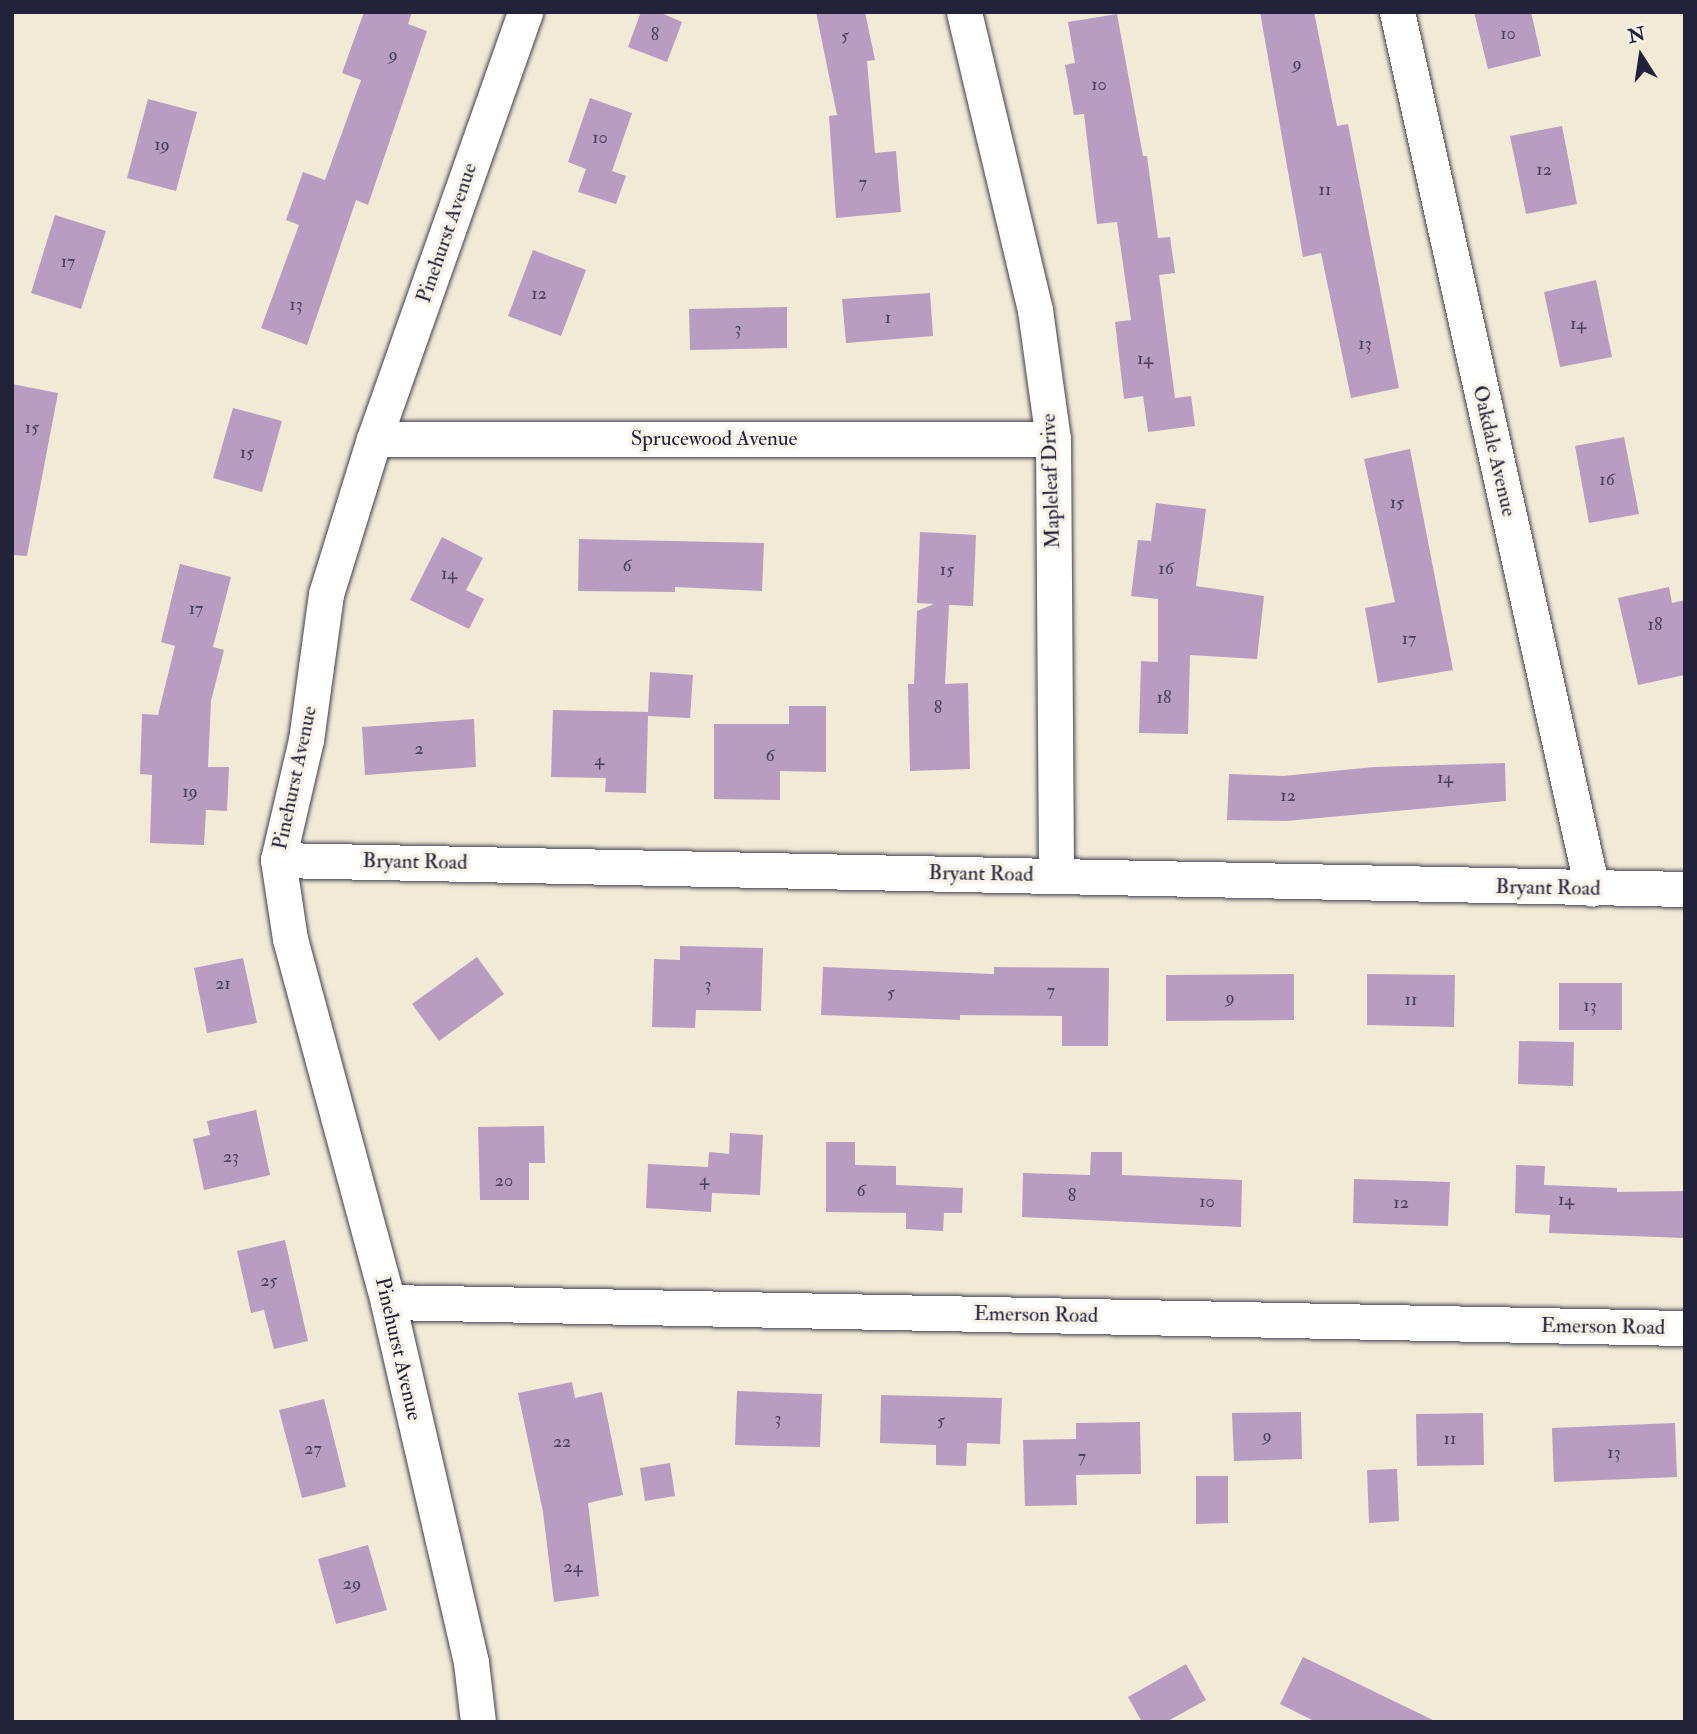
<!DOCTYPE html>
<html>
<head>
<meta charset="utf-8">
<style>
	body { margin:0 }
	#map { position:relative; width:1697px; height:1734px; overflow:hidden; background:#f1ebd5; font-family:"IM FELL Double Pica",serif }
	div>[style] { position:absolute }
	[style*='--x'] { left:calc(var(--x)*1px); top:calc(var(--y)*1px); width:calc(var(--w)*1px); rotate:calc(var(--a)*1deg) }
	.building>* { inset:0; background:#b89cc2 }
	.roads { filter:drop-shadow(0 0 2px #414052) drop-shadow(0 0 2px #414052) }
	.minor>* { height:35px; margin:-17.5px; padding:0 17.5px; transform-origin:17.5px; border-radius:17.5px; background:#fff }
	span { translate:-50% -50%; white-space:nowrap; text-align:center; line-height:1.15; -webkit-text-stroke:7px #f7f3e8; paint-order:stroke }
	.number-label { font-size:18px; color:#48405d }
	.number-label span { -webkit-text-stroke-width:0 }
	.street-label { font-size:21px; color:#22223b }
	.frame { position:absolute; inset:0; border:14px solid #22223b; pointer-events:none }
	.north { position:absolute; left:1606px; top:21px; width:70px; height:70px; -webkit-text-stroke:5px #f7f3e8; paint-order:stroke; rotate:348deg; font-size:19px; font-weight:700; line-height:28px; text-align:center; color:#22223b }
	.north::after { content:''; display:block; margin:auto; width:24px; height:32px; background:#22223b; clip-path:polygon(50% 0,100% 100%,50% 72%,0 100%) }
</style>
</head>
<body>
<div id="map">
	<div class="building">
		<i style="clip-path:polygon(364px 12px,412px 12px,408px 24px,427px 31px,368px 205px,356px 200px,307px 345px,261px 328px,299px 225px,286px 220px,303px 172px,325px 180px,361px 80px,342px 73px)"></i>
		<i style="clip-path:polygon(641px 12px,659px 12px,682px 22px,667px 62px,628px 47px)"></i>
		<i style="clip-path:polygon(816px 12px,865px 12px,875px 60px,867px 61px,875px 153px,896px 151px,901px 212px,836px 218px,829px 116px,837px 115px)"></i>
		<i style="clip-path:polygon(1260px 12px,1314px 12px,1337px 126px,1348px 124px,1399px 388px,1351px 398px,1321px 253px,1303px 257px)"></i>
		<i style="clip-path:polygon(1474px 12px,1531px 12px,1541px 56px,1488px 69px)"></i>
		<i style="clip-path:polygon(1117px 14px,1143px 156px,1147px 156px,1158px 238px,1170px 237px,1175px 273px,1159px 275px,1175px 398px,1191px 396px,1195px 426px,1148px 432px,1143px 396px,1124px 399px,1115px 322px,1131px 320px,1117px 222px,1097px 224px,1084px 114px,1074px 115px,1065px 65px,1075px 63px,1068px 22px)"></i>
		<i style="clip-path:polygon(590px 98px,632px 113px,612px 171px,626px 176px,616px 204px,578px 192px,586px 169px,568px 162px)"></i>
		<i style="clip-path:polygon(148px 99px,197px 112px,176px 191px,127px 178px)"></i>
		<i style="clip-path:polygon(1562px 126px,1577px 204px,1526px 214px,1510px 136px)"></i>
		<i style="clip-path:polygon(55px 215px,106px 231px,81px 309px,31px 293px)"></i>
		<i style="clip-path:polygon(533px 250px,586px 270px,561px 336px,508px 316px)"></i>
		<i style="clip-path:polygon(1596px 280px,1612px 357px,1560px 367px,1544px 292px)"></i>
		<i style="clip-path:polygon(930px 293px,933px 336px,846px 343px,842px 299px)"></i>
		<i style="clip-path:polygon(787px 307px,787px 348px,690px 350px,689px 309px)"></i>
		<i style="clip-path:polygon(12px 384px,58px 393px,27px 556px,12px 555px)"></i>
		<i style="clip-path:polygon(233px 408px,282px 421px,262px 492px,213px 478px)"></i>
		<i style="clip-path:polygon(1624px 437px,1639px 514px,1589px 523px,1575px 446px)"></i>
		<i style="clip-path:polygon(1410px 449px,1453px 670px,1378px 683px,1365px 608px,1395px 602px,1364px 459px)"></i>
		<i style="clip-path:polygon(1156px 503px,1206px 509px,1196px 586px,1264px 596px,1257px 659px,1190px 655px,1188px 734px,1139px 733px,1141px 661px,1158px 662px,1158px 599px,1131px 596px,1138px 540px,1151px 541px)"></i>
		<i style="clip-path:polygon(920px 532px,976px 535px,973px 606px,949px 605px,945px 684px,968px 683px,970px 769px,910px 771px,908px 684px,914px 684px,917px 611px,934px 604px,917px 603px)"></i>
		<i style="clip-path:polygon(442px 537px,483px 558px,466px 590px,484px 599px,469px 629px,410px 600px)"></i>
		<i style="clip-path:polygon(579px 539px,764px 543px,762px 591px,675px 587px,675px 592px,578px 591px)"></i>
		<i style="clip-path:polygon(180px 564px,231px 577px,213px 647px,224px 650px,211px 701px,208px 767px,229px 767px,227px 811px,206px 810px,204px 845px,150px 843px,152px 775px,140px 774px,142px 714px,158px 715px,175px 646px,161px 642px)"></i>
		<i style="clip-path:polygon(1669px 587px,1672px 603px,1685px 600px,1685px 675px,1638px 685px,1618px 598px)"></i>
		<i style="clip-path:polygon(650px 672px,693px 675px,690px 718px,648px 716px,646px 793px,605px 792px,606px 778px,551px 777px,553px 710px,648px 712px)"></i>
		<i style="clip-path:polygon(789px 706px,826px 706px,826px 772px,780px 771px,780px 800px,714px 799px,714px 724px,789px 724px)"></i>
		<i style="clip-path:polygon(474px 719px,476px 767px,365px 775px,362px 727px)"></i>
		<i style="clip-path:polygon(1505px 763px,1506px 801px,1286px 821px,1227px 820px,1229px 774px,1283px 776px,1374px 767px)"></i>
		<i style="clip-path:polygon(680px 946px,763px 948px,761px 1011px,696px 1010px,695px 1028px,652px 1027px,654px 959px,680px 960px)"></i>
		<i style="clip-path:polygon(477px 957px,504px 994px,439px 1041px,412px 1004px)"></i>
		<i style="clip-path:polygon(243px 958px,257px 1023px,207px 1033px,194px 968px)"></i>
		<i style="clip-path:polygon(823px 967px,994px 974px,994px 967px,1109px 968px,1108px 1046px,1062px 1046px,1062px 1016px,960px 1015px,960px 1020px,821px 1015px)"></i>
		<i style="clip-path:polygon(1294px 974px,1294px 1020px,1166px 1021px,1166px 975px)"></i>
		<i style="clip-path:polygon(1367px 974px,1455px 975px,1454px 1027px,1367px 1025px)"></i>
		<i style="clip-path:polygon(1559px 983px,1622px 983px,1622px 1030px,1559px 1030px)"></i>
		<i style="clip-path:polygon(1519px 1041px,1574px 1042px,1573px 1086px,1518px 1084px)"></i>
		<i style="clip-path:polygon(256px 1110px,270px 1175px,204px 1190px,193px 1139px,210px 1135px,207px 1121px)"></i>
		<i style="clip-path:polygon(544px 1126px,545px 1163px,529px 1163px,529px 1200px,480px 1200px,478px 1127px)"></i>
		<i style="clip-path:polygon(730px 1133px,763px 1135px,760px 1195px,712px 1193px,711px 1212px,646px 1208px,648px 1164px,708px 1167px,709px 1152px,729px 1154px)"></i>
		<i style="clip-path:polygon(826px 1142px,855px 1142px,855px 1165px,896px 1166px,896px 1185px,963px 1188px,962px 1213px,944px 1213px,943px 1231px,906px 1229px,906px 1213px,826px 1212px)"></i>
		<i style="clip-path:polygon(1091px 1152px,1122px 1152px,1122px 1175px,1242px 1180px,1241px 1227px,1022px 1217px,1023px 1173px,1090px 1175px)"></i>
		<i style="clip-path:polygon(1516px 1165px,1545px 1166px,1544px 1185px,1617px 1188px,1617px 1192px,1685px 1191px,1685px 1238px,1549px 1233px,1550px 1215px,1515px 1213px)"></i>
		<i style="clip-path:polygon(1354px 1179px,1450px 1182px,1448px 1226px,1353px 1223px)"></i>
		<i style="clip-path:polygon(285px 1240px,308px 1341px,274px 1349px,264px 1310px,251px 1313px,237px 1251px)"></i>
		<i style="clip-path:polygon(572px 1382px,575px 1398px,602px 1392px,623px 1495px,588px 1503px,599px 1596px,554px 1602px,543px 1512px,518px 1393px)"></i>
		<i style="clip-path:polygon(737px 1391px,822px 1394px,820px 1447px,735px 1445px)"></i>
		<i style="clip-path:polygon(881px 1395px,1002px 1398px,1000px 1444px,967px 1443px,966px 1466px,936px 1465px,936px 1445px,880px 1443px)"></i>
		<i style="clip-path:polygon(324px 1399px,346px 1487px,302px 1498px,279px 1410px)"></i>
		<i style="clip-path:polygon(1301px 1412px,1302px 1459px,1234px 1461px,1232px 1413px)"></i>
		<i style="clip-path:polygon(1483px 1413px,1484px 1465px,1417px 1466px,1416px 1414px)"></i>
		<i style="clip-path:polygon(1140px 1422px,1141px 1474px,1076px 1475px,1077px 1505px,1025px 1506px,1023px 1440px,1076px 1439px,1076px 1423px)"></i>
		<i style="clip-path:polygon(1675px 1423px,1677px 1477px,1554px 1482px,1552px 1428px)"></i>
		<i style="clip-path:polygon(670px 1463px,675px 1496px,645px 1501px,640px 1468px)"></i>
		<i style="clip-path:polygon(1397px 1469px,1399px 1521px,1369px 1523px,1367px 1470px)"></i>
		<i style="clip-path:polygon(1196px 1476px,1228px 1476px,1228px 1523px,1196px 1524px)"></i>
		<i style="clip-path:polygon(368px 1545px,387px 1610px,336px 1624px,318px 1559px)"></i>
		<i style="clip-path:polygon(1303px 1657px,1437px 1722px,1316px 1722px,1280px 1704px)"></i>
		<i style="clip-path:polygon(1186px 1664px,1206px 1700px,1166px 1722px,1142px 1722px,1128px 1697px)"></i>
	</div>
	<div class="roads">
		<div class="minor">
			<i style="--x:964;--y:12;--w:306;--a:76.6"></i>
			<i style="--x:1035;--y:310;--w:130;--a:82.1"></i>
			<i style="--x:1053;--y:439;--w:436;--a:89.6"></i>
			<i style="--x:1397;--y:12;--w:898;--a:77.46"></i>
			<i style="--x:374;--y:439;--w:679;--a:0"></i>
			<i style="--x:278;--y:860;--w:1407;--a:1.18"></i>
			<i style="--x:388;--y:1302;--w:1297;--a:1.15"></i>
			<i style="--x:478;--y:1722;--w:60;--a:-96.7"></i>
			<i style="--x:471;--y:1662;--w:369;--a:-103"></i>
			<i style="--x:388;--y:1302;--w:376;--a:-105.1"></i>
			<i style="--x:290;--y:939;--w:80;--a:-98.6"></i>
			<i style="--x:278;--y:860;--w:123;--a:-76.9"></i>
			<i style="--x:306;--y:740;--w:147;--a:-82.2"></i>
			<i style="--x:326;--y:594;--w:162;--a:-72.8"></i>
			<i style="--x:374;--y:439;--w:453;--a:-70.5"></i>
		</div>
	</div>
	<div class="number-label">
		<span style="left:1508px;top:34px">10</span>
		<span style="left:655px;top:35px">8</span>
		<span style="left:845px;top:36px">5</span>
		<span style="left:393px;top:55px">9</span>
		<span style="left:1297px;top:64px">9</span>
		<span style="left:1099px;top:85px">10</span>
		<span style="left:600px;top:138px">10</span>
		<span style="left:162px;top:145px">19</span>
		<span style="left:1544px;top:170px">12</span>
		<span style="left:863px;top:183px">7</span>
		<span style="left:1325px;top:190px">11</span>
		<span style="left:68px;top:262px">17</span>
		<span style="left:539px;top:294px">12</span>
		<span style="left:296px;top:305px">13</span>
		<span style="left:888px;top:318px">1</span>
		<span style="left:1578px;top:324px">14</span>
		<span style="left:738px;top:329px">3</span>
		<span style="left:1365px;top:344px">13</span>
		<span style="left:1145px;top:359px">14</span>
		<span style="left:32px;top:428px">15</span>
		<span style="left:247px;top:453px">15</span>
		<span style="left:1607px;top:480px">16</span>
		<span style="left:1397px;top:503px">15</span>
		<span style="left:627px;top:566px">6</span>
		<span style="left:1166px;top:569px">16</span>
		<span style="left:947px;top:570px">15</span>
		<span style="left:449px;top:574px">14</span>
		<span style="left:196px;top:609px">17</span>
		<span style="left:1655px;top:625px">18</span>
		<span style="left:1409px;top:639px">17</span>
		<span style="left:1164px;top:698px">18</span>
		<span style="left:938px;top:708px">8</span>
		<span style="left:419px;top:749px">2</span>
		<span style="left:770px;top:756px">6</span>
		<span style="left:599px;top:760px">4</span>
		<span style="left:1445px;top:778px">14</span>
		<span style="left:190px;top:792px">19</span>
		<span style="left:1288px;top:796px">12</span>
		<span style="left:223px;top:984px">21</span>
		<span style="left:708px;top:985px">3</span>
		<span style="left:1051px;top:991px">7</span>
		<span style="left:891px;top:993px">5</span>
		<span style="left:1230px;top:998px">9</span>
		<span style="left:1411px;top:1000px">11</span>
		<span style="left:1590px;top:1006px">13</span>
		<span style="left:231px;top:1157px">23</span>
		<span style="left:704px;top:1180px">4</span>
		<span style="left:504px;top:1181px">20</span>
		<span style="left:861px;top:1191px">6</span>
		<span style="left:1072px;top:1196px">8</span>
		<span style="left:1566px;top:1200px">14</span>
		<span style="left:1207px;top:1202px">10</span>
		<span style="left:1401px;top:1203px">12</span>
		<span style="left:269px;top:1281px">25</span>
		<span style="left:778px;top:1419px">3</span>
		<span style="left:941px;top:1421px">5</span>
		<span style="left:1267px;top:1436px">9</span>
		<span style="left:1450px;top:1439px">11</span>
		<span style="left:562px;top:1442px">22</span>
		<span style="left:313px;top:1449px">27</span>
		<span style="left:1614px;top:1453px">13</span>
		<span style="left:1082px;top:1457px">7</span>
		<span style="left:573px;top:1567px">24</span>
		<span style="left:352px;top:1584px">29</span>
	</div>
	<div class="street-label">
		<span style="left:447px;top:233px;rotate:-71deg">Pinehurst Avenue</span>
		<span style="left:714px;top:439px">Sprucewood Avenue</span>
		<span style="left:1494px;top:451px;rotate:77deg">Oakdale Avenue</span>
		<span style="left:1051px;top:481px;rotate:-92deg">Mapleleaf Drive</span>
		<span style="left:295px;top:778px;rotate:-78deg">Pinehurst Avenue</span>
		<span style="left:415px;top:862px;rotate:1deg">Bryant Road</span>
		<span style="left:981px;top:874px;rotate:1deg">Bryant Road</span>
		<span style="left:1548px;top:888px;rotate:1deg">Bryant Road</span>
		<span style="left:1036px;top:1315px;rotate:1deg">Emerson Road</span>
		<span style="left:1603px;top:1327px;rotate:1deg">Emerson Road</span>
		<span style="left:398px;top:1349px;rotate:77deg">Pinehurst Avenue</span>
	</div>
	<div class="frame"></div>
	<div class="north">N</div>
</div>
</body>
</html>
